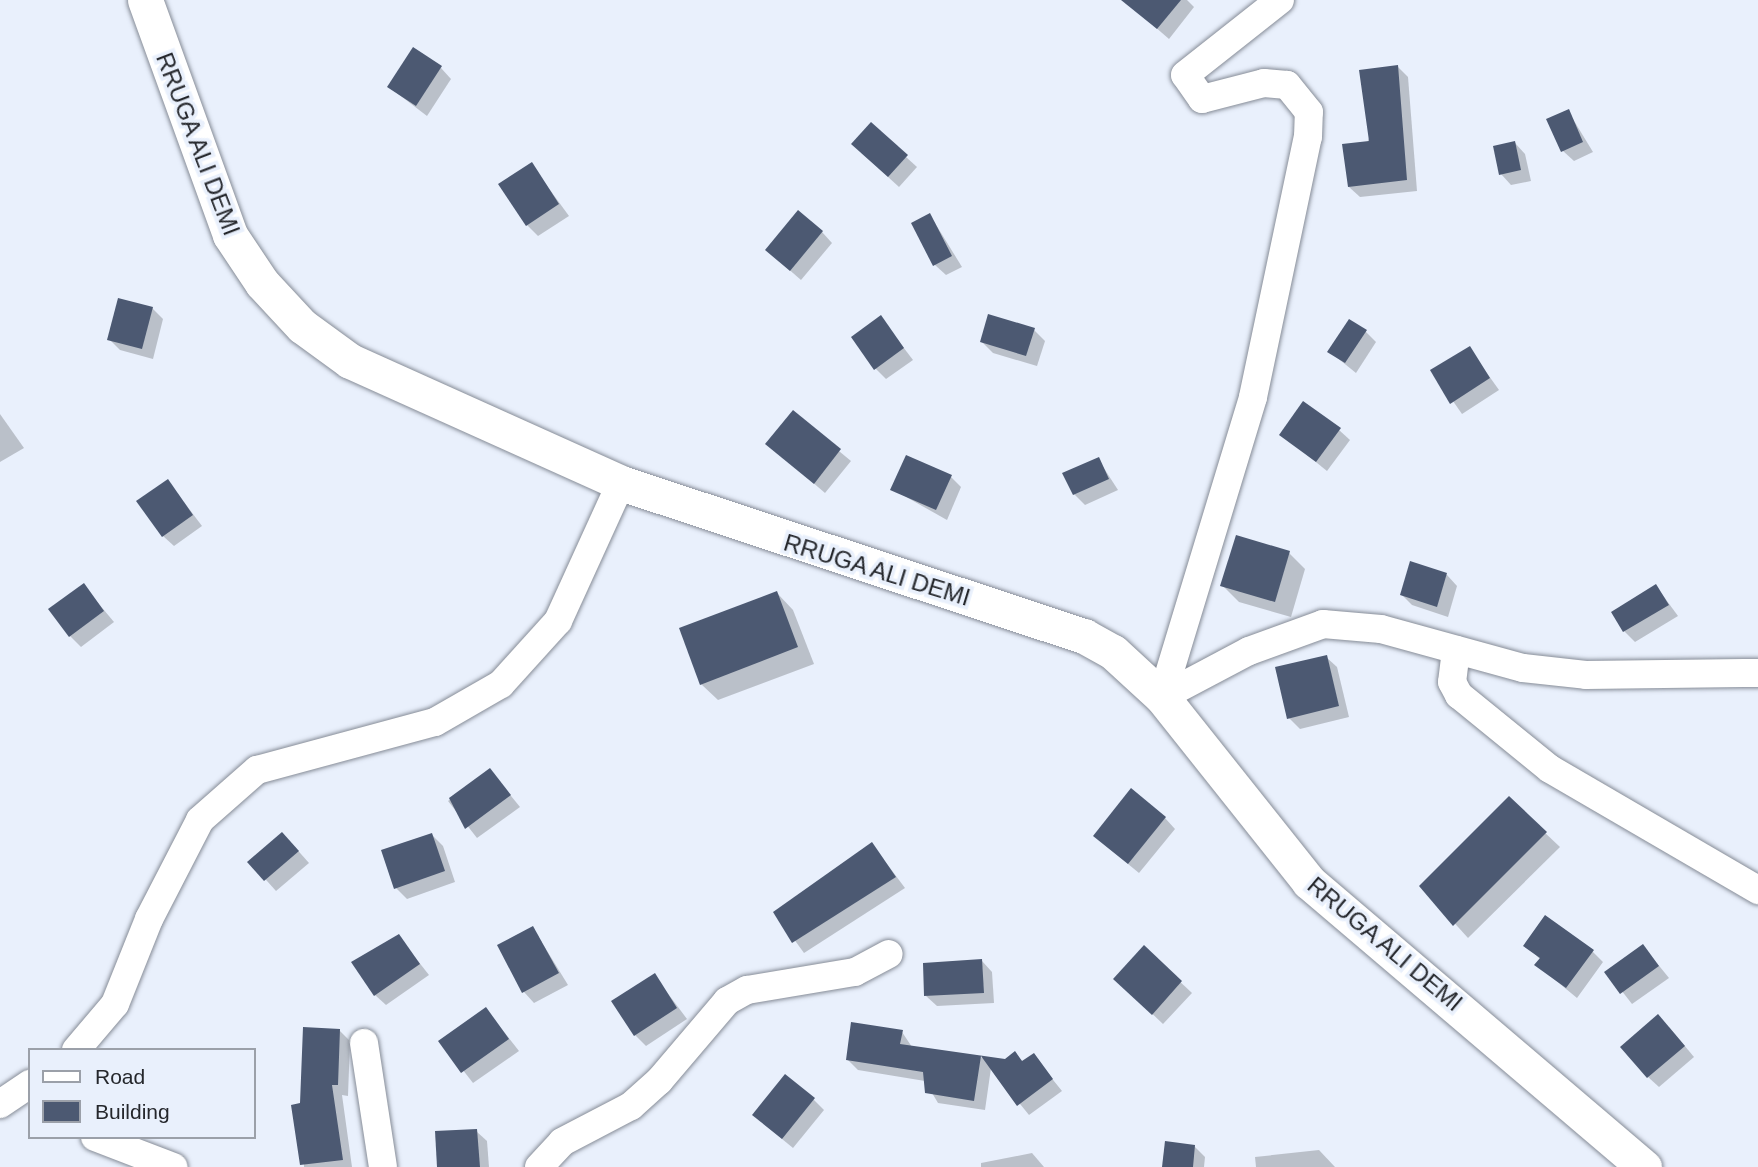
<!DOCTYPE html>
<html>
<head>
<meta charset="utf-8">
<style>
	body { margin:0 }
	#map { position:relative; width:1758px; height:1167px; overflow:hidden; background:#e9f0fc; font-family:Arial,sans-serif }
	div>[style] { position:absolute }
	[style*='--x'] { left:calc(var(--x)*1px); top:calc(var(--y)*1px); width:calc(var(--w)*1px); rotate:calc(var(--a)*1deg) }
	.shadow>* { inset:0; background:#0003 }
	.building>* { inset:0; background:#4c5972 }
	.roads { filter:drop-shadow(0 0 2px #868c97) drop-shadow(0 0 2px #868c97) }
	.minor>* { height:28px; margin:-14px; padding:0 14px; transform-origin:14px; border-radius:14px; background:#fff }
	.major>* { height:35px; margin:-17.5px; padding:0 17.5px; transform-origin:17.5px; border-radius:17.5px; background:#fff }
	span { translate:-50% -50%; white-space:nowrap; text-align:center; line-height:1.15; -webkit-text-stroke:7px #e9f0fc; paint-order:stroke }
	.street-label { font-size:24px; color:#25272c }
	.legend { position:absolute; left:28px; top:1048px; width:228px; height:91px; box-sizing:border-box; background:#e9f0fc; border:2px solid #9ba0a9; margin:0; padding:9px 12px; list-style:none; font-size:21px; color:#25272c }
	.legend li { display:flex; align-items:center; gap:14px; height:35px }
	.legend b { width:35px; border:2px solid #9ba0a9 }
</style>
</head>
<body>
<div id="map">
	<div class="shadow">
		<i style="clip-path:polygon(1124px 0,1187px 0,1194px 7px,1169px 39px)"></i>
		<i style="clip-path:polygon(1398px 67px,1408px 77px,1417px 191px,1360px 197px,1349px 187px)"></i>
		<i style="clip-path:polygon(441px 68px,451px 79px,427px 116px,389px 87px)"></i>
		<i style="clip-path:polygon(1568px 111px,1593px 152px,1574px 161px,1563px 151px)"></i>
		<i style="clip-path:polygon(1515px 143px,1525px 154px,1531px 181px,1511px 185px,1501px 174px)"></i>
		<i style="clip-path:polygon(864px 155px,906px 157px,917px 167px,899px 187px)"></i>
		<i style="clip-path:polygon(531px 164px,569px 216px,538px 236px,527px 225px)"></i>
		<i style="clip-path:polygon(930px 215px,962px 267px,946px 275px,935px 265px)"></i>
		<i style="clip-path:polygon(822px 232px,832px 243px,801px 280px,778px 260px)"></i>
		<i style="clip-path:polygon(152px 308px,163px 319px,153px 359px,120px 350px,109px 339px)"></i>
		<i style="clip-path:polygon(881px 318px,913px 360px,886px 379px,875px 368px)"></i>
		<i style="clip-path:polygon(1034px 330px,1045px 341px,1037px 366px,993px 353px,982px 342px)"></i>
		<i style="clip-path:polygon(1365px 331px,1376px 342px,1356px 373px,1330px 352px)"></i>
		<i style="clip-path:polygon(1469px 348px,1499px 390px,1462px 414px,1432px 371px)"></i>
		<i style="clip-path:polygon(793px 413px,851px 461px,825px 493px,768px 444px)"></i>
		<i style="clip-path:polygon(0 414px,24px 448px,0 462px)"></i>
		<i style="clip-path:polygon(1339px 430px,1350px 440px,1327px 471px,1281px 434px)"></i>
		<i style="clip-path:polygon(1098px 459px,1118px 490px,1085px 505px,1074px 494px)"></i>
		<i style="clip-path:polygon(951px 477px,961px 487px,947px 520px,892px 489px)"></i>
		<i style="clip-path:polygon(168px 481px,202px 526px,174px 546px,163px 536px)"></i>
		<i style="clip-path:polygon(1289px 553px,1305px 569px,1291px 617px,1239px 602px,1222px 585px)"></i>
		<i style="clip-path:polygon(1411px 564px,1447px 575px,1457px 586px,1448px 617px,1412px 605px,1402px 595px)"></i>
		<i style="clip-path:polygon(83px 585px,114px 622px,81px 647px,70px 636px)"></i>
		<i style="clip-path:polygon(1656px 586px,1678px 616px,1635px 642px,1624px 631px)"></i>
		<i style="clip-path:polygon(777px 593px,793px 610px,814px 664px,718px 700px,701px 684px)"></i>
		<i style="clip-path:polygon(1326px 657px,1337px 667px,1349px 717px,1300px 729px,1289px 718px)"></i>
		<i style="clip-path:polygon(490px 770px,520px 807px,477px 838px,448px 801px)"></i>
		<i style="clip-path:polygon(1509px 799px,1560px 847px,1468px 938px,1421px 886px)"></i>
		<i style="clip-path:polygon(1165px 818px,1175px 829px,1139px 873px,1106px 846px)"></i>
		<i style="clip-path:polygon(432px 835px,443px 846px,455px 882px,407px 899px,396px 888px)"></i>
		<i style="clip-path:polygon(872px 844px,905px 888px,804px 953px,775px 913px)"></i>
		<i style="clip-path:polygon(293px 845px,309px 863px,276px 891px,250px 862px)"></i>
		<i style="clip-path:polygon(533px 928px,568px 985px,534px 1003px,524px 992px)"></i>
		<i style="clip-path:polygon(399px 937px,429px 975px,386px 1005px,375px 995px)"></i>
		<i style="clip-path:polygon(1526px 946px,1592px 951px,1603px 962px,1577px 998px,1537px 965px,1541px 960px)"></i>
		<i style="clip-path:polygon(1643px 946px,1669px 978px,1632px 1004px,1607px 972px)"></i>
		<i style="clip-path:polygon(1144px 948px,1192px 993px,1163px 1024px,1126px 989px)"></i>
		<i style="clip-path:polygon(982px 961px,992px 972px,994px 1003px,937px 1006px,926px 996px)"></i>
		<i style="clip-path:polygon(654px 975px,687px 1019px,646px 1046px,635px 1035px)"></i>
		<i style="clip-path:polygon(486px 1009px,519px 1051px,473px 1083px,441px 1042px)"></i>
		<i style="clip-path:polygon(1669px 1027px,1694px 1057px,1659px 1087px,1648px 1077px)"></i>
		<i style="clip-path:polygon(339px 1030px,350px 1041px,348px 1096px,342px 1095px,352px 1167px,304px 1167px,302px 1105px)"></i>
		<i style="clip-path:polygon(902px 1032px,912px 1047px,1005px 1061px,1015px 1054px,1023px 1062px,1033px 1055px,1062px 1091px,1029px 1115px,991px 1068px,985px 1110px,938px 1103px,925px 1081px,858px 1070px,847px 1059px)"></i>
		<i style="clip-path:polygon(813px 1099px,824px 1110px,793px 1148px,765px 1125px)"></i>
		<i style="clip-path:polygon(476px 1131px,487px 1141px,489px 1167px,440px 1167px)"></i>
		<i style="clip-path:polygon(1194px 1146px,1205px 1157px,1204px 1167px,1164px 1167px)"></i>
		<i style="clip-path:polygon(1319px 1150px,1335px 1167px,1256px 1167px,1255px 1157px)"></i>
		<i style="clip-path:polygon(1032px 1153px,1044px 1167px,981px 1167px,981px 1163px)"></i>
	</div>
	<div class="building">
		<i style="clip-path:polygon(1121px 0,1181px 0,1157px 29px)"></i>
		<i style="clip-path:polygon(413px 47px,442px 66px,416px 106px,387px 87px)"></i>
		<i style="clip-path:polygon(1398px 65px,1407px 180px,1348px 187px,1342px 144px,1369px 141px,1359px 70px)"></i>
		<i style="clip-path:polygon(1569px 109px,1583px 142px,1561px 152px,1546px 119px)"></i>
		<i style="clip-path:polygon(871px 122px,908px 155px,888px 177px,851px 144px)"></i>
		<i style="clip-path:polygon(1515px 141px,1521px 170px,1499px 175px,1493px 146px)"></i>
		<i style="clip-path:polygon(532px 162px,559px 204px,526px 226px,498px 184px)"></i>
		<i style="clip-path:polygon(798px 210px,823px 231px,790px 271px,765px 250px)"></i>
		<i style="clip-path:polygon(930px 213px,952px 256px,933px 266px,911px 223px)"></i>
		<i style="clip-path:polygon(118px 298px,153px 307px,142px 349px,107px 340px)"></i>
		<i style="clip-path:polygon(988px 314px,1035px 328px,1026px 356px,980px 342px)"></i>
		<i style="clip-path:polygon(881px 315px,904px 348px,874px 370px,851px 337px)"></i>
		<i style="clip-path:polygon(1349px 319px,1367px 330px,1345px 363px,1327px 352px)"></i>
		<i style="clip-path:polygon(1470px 346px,1490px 378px,1450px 404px,1430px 370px)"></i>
		<i style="clip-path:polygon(1303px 401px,1341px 428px,1316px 462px,1279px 435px)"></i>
		<i style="clip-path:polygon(793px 410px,841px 449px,814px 484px,765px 444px)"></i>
		<i style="clip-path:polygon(906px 455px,952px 475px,936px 510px,890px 490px)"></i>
		<i style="clip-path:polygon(1099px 457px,1109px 479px,1073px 495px,1062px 473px)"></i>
		<i style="clip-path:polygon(168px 479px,193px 515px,162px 537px,136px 501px)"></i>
		<i style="clip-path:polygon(1236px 535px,1290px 551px,1275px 602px,1220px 586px)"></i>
		<i style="clip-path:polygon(1410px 561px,1447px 573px,1437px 607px,1400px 595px)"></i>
		<i style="clip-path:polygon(84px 583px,104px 611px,69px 637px,48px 609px)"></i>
		<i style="clip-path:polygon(1656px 584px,1669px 605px,1623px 632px,1611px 612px)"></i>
		<i style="clip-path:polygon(777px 591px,798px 647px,700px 685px,679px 628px)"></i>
		<i style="clip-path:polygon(1327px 655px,1339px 706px,1287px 719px,1275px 667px)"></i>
		<i style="clip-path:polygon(490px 768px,511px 795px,465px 829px,449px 798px)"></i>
		<i style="clip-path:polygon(1131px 788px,1166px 817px,1128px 864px,1093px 836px)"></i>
		<i style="clip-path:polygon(1509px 796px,1547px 832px,1453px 926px,1419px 886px)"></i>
		<i style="clip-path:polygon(282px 832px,299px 851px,264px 881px,247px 862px)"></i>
		<i style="clip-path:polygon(432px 833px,445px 871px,394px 889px,381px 850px)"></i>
		<i style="clip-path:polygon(872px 842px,896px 877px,792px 943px,773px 912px)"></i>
		<i style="clip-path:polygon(1545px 915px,1594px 950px,1566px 988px,1534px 965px,1540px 958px,1523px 946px)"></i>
		<i style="clip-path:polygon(533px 926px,559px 973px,522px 993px,497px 945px)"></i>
		<i style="clip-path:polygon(399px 934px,420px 964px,374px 996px,351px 962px)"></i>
		<i style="clip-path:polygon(1643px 944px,1659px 966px,1620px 994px,1604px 972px)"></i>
		<i style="clip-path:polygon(1144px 945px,1182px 981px,1152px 1015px,1113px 979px)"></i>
		<i style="clip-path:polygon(982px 959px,984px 993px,924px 996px,923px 963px)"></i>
		<i style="clip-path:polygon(655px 973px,677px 1008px,634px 1036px,611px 1001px)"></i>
		<i style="clip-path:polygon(486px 1007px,509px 1039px,461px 1073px,438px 1041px)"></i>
		<i style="clip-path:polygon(1658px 1014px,1685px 1046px,1647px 1078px,1620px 1047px)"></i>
		<i style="clip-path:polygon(851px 1022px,903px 1030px,900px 1044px,1005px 1059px,1015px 1051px,1022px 1061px,1034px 1053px,1053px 1079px,1017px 1106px,981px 1056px,974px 1101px,925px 1093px,923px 1072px,846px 1060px)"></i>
		<i style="clip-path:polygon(303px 1027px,340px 1029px,338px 1085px,332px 1085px,343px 1160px,300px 1165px,291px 1105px,300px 1103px)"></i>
		<i style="clip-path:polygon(785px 1074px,815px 1098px,782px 1139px,752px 1115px)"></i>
		<i style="clip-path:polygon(477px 1129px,480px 1167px,437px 1167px,435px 1131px)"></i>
		<i style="clip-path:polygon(1165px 1141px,1195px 1145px,1193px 1167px,1162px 1167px)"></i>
	</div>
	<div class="roads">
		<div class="minor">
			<i style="--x:1456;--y:650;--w:32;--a:97"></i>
			<i style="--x:1452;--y:682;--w:15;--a:62"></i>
			<i style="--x:1459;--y:695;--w:117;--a:39.1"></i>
			<i style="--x:1550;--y:769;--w:241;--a:30.2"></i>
			<i style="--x:1162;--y:697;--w:313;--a:-73.1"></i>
			<i style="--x:1253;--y:397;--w:266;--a:-78.1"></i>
			<i style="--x:1308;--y:137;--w:25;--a:-88"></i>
			<i style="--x:1309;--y:112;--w:35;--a:-129"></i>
			<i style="--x:1287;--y:85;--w:23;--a:-175"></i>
			<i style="--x:1264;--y:83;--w:64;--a:165.5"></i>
			<i style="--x:1202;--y:99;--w:29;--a:-125"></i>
			<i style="--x:1185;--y:75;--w:121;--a:-38.3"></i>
			<i style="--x:1162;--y:697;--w:98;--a:-27.9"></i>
			<i style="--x:1249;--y:651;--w:79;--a:-20"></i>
			<i style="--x:1323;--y:624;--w:58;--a:4.9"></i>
			<i style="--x:1381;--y:629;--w:147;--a:15.4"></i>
			<i style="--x:1523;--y:668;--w:63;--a:6.3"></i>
			<i style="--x:1586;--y:675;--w:172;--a:-0.7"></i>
			<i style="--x:364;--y:1043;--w:125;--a:81.3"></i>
			<i style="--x:76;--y:1050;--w:60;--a:-49.7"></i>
			<i style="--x:115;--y:1004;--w:92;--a:-68.2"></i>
			<i style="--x:149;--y:919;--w:111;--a:-62.7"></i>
			<i style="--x:200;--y:820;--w:76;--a:-41.3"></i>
			<i style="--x:257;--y:770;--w:184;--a:-15.1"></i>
			<i style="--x:435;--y:722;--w:76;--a:-29.9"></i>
			<i style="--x:501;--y:684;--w:85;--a:-47.9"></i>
			<i style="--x:558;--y:621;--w:152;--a:-65.5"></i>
			<i style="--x:0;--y:1104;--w:36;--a:-34"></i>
			<i style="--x:95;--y:1137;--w:84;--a:21"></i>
			<i style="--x:539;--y:1167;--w:34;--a:-47"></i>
			<i style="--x:562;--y:1142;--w:78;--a:-27.6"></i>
			<i style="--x:631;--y:1106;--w:38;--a:-42"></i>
			<i style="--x:659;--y:1081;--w:105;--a:-49.6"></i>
			<i style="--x:727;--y:1001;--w:23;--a:-29"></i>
			<i style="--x:747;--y:990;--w:109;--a:-9.5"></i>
			<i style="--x:855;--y:972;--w:38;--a:-28"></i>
		</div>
		<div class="major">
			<i style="--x:145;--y:0;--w:250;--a:70.1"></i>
			<i style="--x:230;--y:235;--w:58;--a:56.3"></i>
			<i style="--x:262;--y:283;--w:59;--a:47.1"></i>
			<i style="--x:302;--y:326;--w:59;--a:36.1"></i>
			<i style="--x:350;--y:361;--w:297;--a:24.2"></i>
			<i style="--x:621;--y:483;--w:488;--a:18.3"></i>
			<i style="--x:1084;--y:636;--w:33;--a:29"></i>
			<i style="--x:1113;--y:652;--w:67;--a:42.6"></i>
			<i style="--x:1162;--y:697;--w:236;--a:51.5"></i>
			<i style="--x:1309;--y:882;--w:440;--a:40.4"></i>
		</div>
	</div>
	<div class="street-label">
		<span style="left:198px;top:144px;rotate:69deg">RRUGA ALI DEMI</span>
		<span style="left:877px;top:570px;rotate:17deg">RRUGA ALI DEMI</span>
		<span style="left:1385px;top:944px;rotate:40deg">RRUGA ALI DEMI</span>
	</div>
	<ul class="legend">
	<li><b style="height:9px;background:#fff"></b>Road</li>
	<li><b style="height:19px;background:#4c5972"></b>Building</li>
	</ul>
</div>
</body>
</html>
